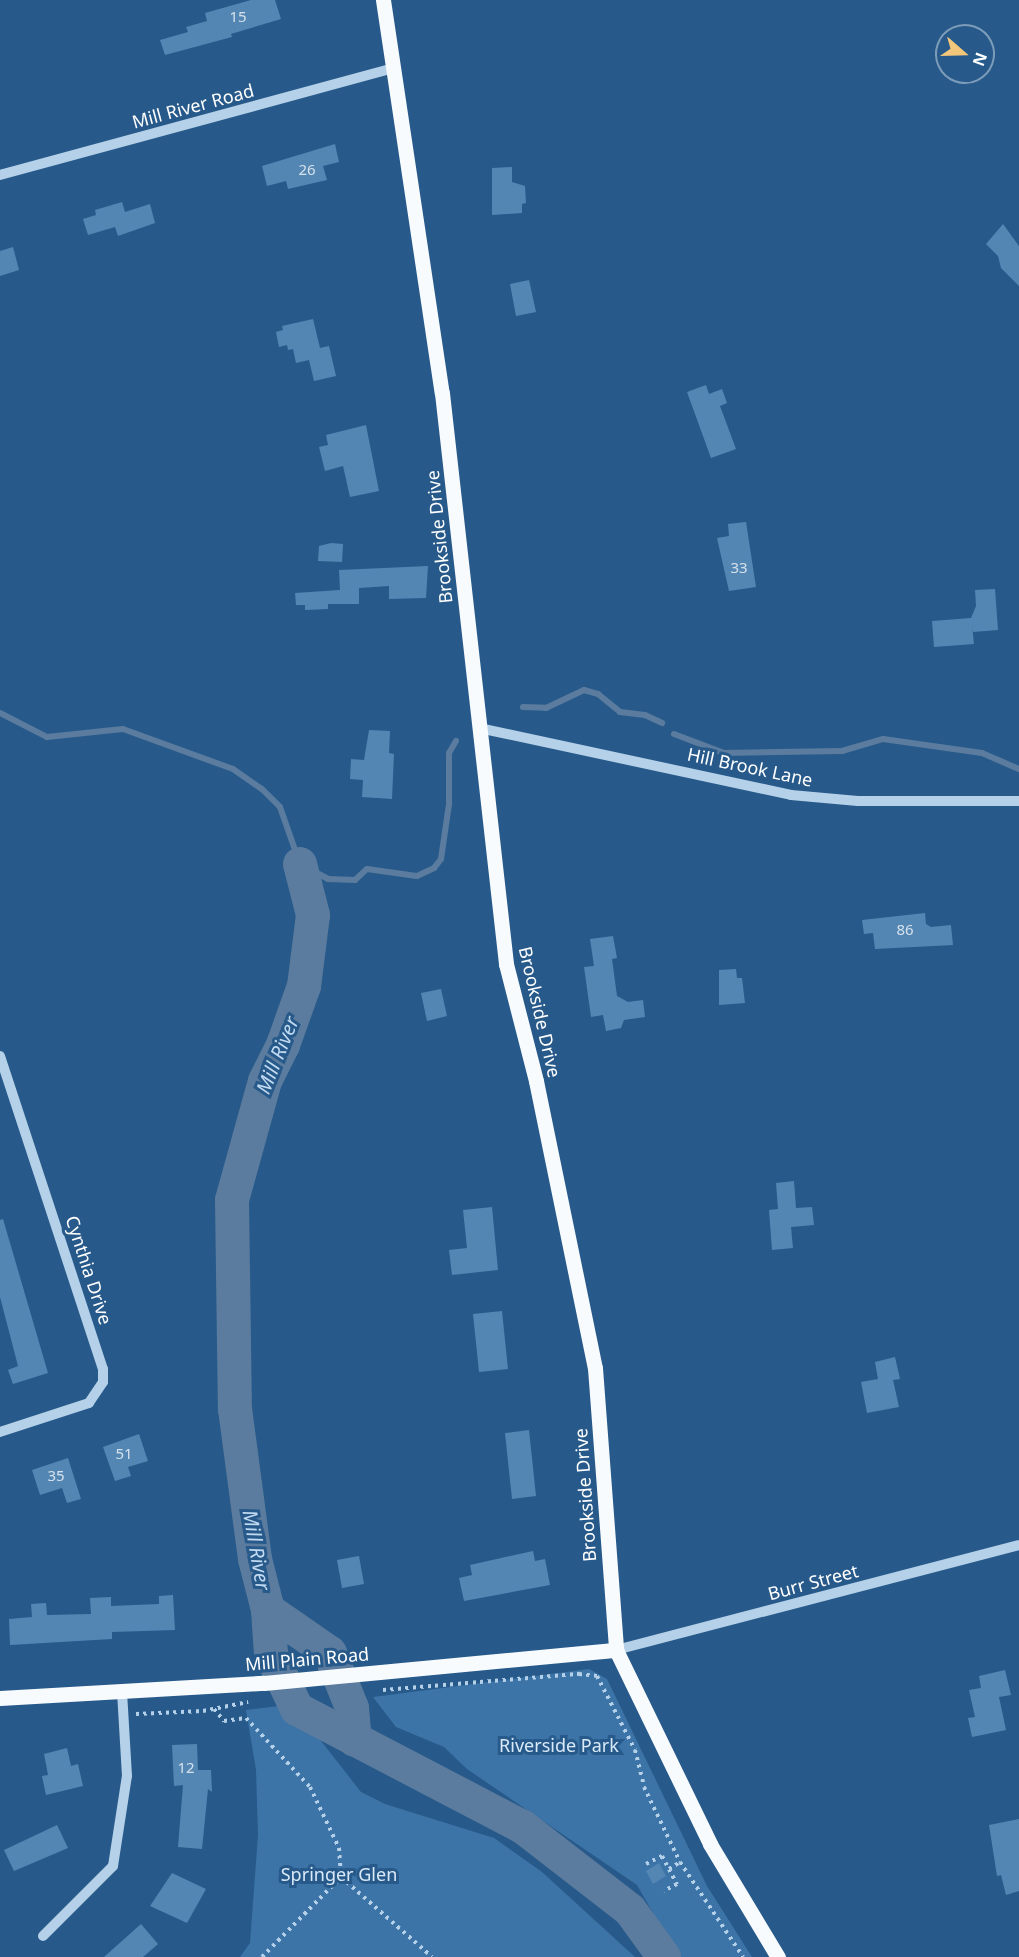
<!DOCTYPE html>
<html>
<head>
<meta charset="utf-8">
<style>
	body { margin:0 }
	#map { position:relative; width:1019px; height:1957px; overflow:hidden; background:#275a8a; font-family:"Noto Sans",sans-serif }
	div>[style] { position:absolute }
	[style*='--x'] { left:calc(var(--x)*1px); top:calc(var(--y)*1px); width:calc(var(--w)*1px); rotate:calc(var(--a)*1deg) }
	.green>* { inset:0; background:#3c74a7 }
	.stream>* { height:6px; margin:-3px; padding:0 3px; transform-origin:3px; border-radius:3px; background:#5b7c9e }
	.river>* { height:34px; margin:-17px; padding:0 17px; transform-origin:17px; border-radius:17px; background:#5b7c9e }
	.building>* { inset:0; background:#5486b3 }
	.path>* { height:4px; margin-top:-2px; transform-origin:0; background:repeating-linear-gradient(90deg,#b5d1e9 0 3px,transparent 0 7.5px) }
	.minor>* { height:10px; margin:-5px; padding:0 5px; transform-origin:5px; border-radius:5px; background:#b5d1e9 }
	.major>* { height:15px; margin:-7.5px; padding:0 7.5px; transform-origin:7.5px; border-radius:7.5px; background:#f8fbfe }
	span { translate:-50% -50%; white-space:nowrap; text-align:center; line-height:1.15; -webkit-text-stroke:6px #275a8a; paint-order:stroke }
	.number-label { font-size:15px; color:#d4e1ec }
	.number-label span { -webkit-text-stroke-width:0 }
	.street-label { font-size:18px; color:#fff }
	.park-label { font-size:18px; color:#d9e9f7 }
	.water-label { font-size:20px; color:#c1daf1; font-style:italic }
	.north { position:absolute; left:935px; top:24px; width:60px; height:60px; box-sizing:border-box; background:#275a8a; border:2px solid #7d9cb9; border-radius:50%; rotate:110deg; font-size:16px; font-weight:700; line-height:24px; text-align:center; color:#fff }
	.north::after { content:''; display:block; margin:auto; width:21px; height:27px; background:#f2c77b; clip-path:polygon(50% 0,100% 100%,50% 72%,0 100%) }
</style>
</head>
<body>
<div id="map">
	<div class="green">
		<i style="clip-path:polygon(589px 1669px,607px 1679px,707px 1886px,752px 1957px,678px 1957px,637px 1885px,467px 1769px,444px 1747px,396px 1727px,373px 1697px)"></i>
		<i style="clip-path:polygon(279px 1706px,321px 1741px,361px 1792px,385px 1804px,494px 1838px,542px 1872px,635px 1957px,240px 1957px,250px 1943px,258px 1835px,256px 1770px,246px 1710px)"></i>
	</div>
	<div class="stream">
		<i style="--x:523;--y:707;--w:23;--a:2"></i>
		<i style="--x:546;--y:708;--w:42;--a:-25.3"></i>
		<i style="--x:584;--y:690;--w:15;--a:16"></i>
		<i style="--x:598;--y:694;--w:28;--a:39"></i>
		<i style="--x:620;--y:712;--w:25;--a:7"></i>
		<i style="--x:645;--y:715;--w:19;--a:25"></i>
		<i style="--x:0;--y:713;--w:53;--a:27.1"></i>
		<i style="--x:47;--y:737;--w:76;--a:-6"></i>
		<i style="--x:123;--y:729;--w:117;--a:20"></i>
		<i style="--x:233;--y:769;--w:35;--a:35"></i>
		<i style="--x:262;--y:789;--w:25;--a:45"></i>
		<i style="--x:280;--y:807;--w:60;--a:70.7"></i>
		<i style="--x:300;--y:864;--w:32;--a:28"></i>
		<i style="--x:328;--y:879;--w:27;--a:2"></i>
		<i style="--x:355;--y:880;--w:16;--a:-43"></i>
		<i style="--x:367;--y:869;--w:50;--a:8"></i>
		<i style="--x:417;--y:876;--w:19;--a:-25"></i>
		<i style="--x:434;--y:868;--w:11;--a:-52"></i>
		<i style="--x:441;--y:859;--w:56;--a:-81.7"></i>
		<i style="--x:449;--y:804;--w:51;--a:-90"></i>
		<i style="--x:449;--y:753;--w:14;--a:-60"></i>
		<i style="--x:674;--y:734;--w:53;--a:20.8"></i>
		<i style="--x:724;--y:753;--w:118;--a:-1"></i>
		<i style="--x:842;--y:751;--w:43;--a:-16.3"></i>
		<i style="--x:883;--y:739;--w:100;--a:8"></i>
		<i style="--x:982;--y:753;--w:40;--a:23.4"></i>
	</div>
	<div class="river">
		<i style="--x:300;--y:864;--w:53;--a:75.7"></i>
		<i style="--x:313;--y:915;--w:72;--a:97.2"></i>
		<i style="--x:304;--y:986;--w:63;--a:109.6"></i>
		<i style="--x:283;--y:1045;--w:40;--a:116.6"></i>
		<i style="--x:265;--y:1081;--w:123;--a:105.5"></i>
		<i style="--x:232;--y:1200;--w:209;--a:89.2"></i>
		<i style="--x:235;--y:1409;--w:151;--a:82.4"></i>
		<i style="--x:255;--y:1559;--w:53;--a:75.7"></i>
		<i style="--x:268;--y:1610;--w:44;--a:86.1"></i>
		<i style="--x:271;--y:1654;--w:61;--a:64.7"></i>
		<i style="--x:297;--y:1709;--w:255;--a:27.6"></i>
		<i style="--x:523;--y:1827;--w:135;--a:37.8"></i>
		<i style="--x:630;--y:1910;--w:58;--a:54.1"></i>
		<i style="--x:268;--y:1610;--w:75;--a:34.7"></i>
		<i style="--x:330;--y:1653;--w:59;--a:68.2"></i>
		<i style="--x:352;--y:1708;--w:32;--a:85"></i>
	</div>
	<div class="building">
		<i style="clip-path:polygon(251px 0,275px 0,281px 19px,231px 34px,232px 37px,165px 55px,160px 40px,188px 32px,186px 27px,207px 21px,205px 13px)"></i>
		<i style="clip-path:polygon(335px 144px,339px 162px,323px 166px,327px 180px,288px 189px,286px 181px,267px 186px,262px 166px)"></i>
		<i style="clip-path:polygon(512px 167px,512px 182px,525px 186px,526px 203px,522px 204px,522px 213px,492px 215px,492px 168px)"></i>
		<i style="clip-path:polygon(122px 202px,125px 212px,150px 204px,155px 223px,118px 236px,115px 227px,88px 235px,83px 219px,96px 215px,95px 210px)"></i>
		<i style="clip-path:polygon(1003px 224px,1019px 246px,1019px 286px,1001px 268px,998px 256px,986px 244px)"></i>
		<i style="clip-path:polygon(13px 247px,19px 270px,0 276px,0 251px)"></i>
		<i style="clip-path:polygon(529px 280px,536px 312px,516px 316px,510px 284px)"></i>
		<i style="clip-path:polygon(313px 319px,320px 348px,329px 346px,336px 376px,314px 381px,309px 360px,296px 363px,293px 349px,288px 350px,287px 345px,279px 347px,276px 332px,283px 330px,282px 326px)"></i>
		<i style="clip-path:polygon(706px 385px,709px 394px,722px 389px,727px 403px,720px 406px,736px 449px,711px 458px,687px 392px)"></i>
		<i style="clip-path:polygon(366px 425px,379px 491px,350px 497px,343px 466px,325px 471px,319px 447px,328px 445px,326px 435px)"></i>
		<i style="clip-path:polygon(746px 522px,756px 587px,729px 591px,717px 538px,729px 536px,728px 524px)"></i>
		<i style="clip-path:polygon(331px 543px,343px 544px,342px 562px,318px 561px,319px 546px)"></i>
		<i style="clip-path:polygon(428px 566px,426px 598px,389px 599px,389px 586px,359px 588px,359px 604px,328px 604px,328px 609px,305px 610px,305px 605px,296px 605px,295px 593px,340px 590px,339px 570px)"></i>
		<i style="clip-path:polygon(995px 589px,998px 630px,973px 632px,972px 625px,974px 644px,934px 647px,932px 621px,971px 618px,976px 606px,975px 590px)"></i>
		<i style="clip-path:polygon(369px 730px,390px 731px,389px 753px,394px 754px,392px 799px,362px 797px,363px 780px,350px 779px,351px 759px,364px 760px)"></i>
		<i style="clip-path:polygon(925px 913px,926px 924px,931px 927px,951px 925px,953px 945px,875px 949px,873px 933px,864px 934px,862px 920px)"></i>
		<i style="clip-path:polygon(613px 936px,617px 958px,612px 959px,617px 996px,628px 1002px,643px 1000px,645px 1017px,624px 1020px,621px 1028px,606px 1031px,603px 1015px,591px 1017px,584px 967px,594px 966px,590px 939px)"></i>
		<i style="clip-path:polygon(736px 969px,737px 978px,742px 978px,745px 1003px,719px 1005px,719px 970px)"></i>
		<i style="clip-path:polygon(441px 989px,447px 1016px,427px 1021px,421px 993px)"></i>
		<i style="clip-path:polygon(794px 1181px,796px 1208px,812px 1207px,814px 1225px,791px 1227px,793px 1248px,772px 1250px,769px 1210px,778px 1209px,776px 1183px)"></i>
		<i style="clip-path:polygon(492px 1207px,498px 1270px,452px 1275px,449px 1250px,467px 1248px,463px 1210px)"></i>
		<i style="clip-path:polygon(3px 1219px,48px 1373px,13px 1384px,8px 1370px,18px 1366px,0 1297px,0 1220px)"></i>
		<i style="clip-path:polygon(502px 1311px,508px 1369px,479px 1372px,473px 1314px)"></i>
		<i style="clip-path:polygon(895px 1357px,900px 1379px,893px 1380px,899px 1407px,867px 1413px,861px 1382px,878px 1379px,875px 1362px)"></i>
		<i style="clip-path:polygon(529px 1430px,536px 1496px,512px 1499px,505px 1433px)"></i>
		<i style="clip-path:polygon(139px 1434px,148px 1461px,128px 1467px,131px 1476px,115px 1481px,103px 1447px)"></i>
		<i style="clip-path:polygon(68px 1458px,81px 1499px,67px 1503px,62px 1488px,40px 1495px,32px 1470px)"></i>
		<i style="clip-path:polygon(533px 1551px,535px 1561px,545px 1559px,550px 1585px,464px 1601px,459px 1578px,472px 1575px,470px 1565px)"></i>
		<i style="clip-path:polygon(359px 1556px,364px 1584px,342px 1588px,337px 1560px)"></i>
		<i style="clip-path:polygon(173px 1595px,175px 1630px,112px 1632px,112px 1639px,10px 1645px,9px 1619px,32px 1617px,31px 1604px,46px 1603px,47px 1615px,91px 1614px,90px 1598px,111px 1597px,111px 1606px,159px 1604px,159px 1596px)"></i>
		<i style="clip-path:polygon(1005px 1670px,1011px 1695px,999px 1697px,1006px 1730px,972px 1737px,968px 1718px,975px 1717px,969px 1690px,981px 1688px,979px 1676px)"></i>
		<i style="clip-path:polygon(197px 1744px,198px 1770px,211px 1770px,212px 1792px,208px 1789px,202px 1849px,178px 1847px,183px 1785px,174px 1786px,172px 1745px)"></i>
		<i style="clip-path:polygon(67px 1748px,71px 1766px,78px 1764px,83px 1786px,46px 1795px,42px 1776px,48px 1775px,44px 1754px)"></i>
		<i style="clip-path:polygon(1019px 1819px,1019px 1891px,1006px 1895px,1001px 1875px,997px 1876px,989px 1825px)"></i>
		<i style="clip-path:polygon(57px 1825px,68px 1848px,14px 1871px,4px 1850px)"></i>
		<i style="clip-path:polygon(659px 1863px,666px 1876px,653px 1884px,646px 1871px)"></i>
		<i style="clip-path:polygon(172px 1873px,206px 1889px,187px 1923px,150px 1906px)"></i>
		<i style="clip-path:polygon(141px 1924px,158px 1944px,143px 1957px,104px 1957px)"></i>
	</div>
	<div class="path">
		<i style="--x:383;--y:1690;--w:197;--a:-4.7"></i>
		<i style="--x:579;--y:1674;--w:18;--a:6"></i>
		<i style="--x:597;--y:1676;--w:83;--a:62.8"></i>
		<i style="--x:635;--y:1750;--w:38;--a:76"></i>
		<i style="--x:644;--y:1787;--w:83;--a:64.4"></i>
		<i style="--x:680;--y:1862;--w:114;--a:56.4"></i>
		<i style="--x:214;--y:1709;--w:16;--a:50"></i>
		<i style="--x:224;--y:1721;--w:22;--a:-8"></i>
		<i style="--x:246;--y:1718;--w:94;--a:47.2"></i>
		<i style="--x:310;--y:1787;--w:68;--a:64.6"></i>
		<i style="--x:339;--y:1848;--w:29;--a:86"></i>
		<i style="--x:341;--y:1877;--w:121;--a:41.3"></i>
		<i style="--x:136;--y:1714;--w:67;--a:-2.6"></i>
		<i style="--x:203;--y:1711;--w:46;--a:-11.3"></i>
		<i style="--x:646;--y:1864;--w:18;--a:-27"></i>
		<i style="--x:662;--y:1856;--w:32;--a:62"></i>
		<i style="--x:677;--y:1884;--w:15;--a:152"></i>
		<i style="--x:669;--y:1869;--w:13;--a:-32"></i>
		<i style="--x:262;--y:1957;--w:112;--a:-45.4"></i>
	</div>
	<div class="minor">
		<i style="--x:0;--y:175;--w:408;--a:-15.2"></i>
		<i style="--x:479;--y:728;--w:319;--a:12.1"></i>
		<i style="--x:791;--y:795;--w:67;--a:5.1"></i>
		<i style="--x:858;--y:801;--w:161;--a:0"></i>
		<i style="--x:0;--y:1056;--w:330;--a:71.8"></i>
		<i style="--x:103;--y:1369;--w:13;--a:90"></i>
		<i style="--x:103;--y:1382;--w:25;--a:124"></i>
		<i style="--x:89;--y:1403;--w:94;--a:162"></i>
		<i style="--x:616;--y:1650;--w:416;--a:-14.6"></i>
		<i style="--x:43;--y:1936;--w:99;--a:-45"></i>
		<i style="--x:113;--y:1866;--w:91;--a:-81.2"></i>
		<i style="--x:127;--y:1776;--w:85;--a:-93.4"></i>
	</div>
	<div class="major">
		<i style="--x:383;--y:0;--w:397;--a:81.5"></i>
		<i style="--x:442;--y:393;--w:575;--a:83.6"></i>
		<i style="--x:506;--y:964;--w:121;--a:75.6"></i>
		<i style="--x:536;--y:1081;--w:293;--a:78.4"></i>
		<i style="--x:595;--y:1368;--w:283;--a:85.7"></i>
		<i style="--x:616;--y:1650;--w:216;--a:64.1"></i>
		<i style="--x:710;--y:1844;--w:132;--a:59"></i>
		<i style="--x:0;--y:1698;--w:264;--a:-3.3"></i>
		<i style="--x:264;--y:1683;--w:354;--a:-5.4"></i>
	</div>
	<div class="number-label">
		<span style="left:238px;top:17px">15</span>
		<span style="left:307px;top:170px">26</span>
		<span style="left:739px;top:568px">33</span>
		<span style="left:905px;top:930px">86</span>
		<span style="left:124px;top:1454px">51</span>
		<span style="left:56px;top:1476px">35</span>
		<span style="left:186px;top:1768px">12</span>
	</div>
	<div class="street-label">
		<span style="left:193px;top:106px;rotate:-15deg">Mill River Road</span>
		<span style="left:439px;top:537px;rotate:-96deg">Brookside Drive</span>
		<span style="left:750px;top:767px;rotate:12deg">Hill Brook Lane</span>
		<span style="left:540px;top:1012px;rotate:77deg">Brookside Drive</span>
		<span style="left:89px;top:1270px;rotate:72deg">Cynthia Drive</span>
		<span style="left:585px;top:1495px;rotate:-94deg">Brookside Drive</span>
		<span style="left:813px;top:1582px;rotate:-15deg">Burr Street</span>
		<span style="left:307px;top:1659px;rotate:-5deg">Mill Plain Road</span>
	</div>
	<div class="park-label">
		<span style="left:559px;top:1745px">Riverside Park</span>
		<span style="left:339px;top:1874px">Springer Glen</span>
	</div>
	<div class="water-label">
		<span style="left:277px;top:1055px;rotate:-68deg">Mill River</span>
		<span style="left:257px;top:1550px;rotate:80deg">Mill River</span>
	</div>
	<div class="north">N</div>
</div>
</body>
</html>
